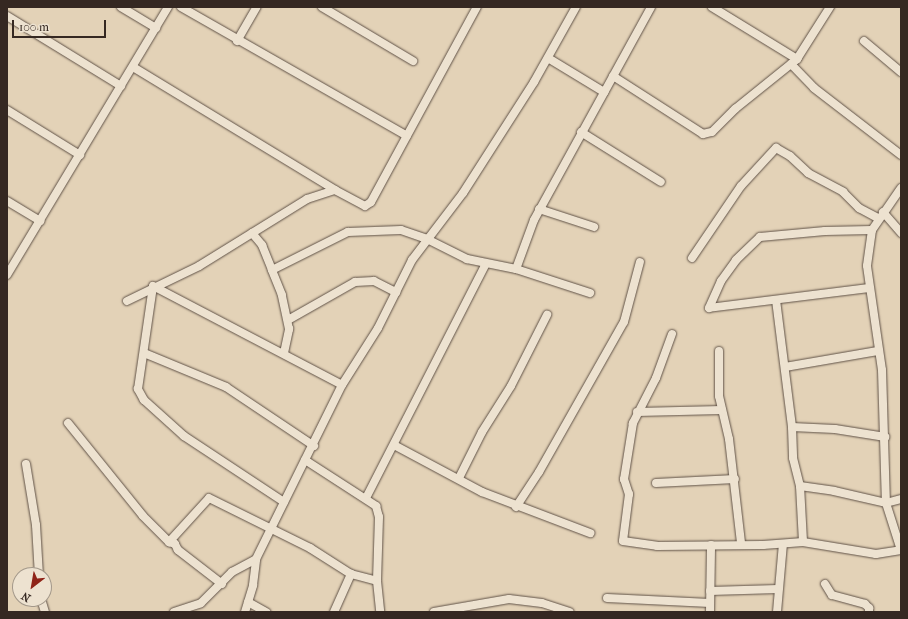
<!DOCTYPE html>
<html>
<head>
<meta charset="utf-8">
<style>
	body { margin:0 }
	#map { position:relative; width:908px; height:619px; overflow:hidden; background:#e3d2b7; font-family:"IM FELL French Canon",serif }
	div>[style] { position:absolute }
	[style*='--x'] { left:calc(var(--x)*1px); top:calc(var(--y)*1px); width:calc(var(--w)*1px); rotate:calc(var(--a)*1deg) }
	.roads { filter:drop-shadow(0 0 1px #605247) drop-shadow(0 0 1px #605247) }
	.minor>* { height:8px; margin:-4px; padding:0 4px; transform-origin:4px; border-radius:4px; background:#ede2d0 }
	span { translate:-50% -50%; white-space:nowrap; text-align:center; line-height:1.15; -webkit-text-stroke:3px #ede2d0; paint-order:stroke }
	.frame { position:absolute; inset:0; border:8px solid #352822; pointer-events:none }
	.north { position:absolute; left:12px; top:567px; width:40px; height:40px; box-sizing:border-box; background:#ede2d0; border:1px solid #a3988a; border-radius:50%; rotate:211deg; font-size:11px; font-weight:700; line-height:16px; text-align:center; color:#352822 }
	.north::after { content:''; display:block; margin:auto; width:14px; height:18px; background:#8f2418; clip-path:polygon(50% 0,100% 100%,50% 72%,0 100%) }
	.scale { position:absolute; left:12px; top:20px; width:94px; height:18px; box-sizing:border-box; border:2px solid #352822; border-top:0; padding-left:5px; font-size:12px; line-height:14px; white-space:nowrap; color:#352822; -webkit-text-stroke:3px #ede2d0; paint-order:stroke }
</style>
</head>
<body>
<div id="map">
	<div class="roads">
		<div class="minor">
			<i style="--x:121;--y:7;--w:41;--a:31"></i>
			<i style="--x:181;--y:7;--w:260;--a:29.7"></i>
			<i style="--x:322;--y:7;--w:106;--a:30.7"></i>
			<i style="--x:712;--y:7;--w:100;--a:31.5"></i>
			<i style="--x:7;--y:16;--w:134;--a:31.6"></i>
			<i style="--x:237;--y:41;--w:39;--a:-60"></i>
			<i style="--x:864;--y:41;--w:48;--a:40"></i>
			<i style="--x:548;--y:58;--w:66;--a:31.3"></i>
			<i style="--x:791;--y:64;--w:33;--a:46"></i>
			<i style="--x:814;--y:88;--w:110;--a:37.6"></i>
			<i style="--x:133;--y:67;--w:237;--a:31.3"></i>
			<i style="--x:335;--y:190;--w:34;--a:28"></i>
			<i style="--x:365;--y:206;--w:7;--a:-34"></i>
			<i style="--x:371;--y:202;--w:222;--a:-61.5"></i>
			<i style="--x:613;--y:76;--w:107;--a:32.8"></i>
			<i style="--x:703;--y:134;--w:9;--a:-13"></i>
			<i style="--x:712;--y:132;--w:33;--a:-45"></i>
			<i style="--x:735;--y:109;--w:80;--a:-38.9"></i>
			<i style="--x:797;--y:59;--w:62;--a:-57.6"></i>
			<i style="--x:7;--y:110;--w:86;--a:31.7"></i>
			<i style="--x:581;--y:132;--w:94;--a:32"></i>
			<i style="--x:901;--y:188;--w:51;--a:124.6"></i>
			<i style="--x:872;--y:230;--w:36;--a:98"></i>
			<i style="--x:867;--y:266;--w:105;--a:81.8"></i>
			<i style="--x:882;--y:370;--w:133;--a:88.3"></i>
			<i style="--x:886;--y:503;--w:49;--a:72.3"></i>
			<i style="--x:7;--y:201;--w:39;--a:31"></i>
			<i style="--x:539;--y:209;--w:58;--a:18.1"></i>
			<i style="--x:883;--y:212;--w:28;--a:49"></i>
			<i style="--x:252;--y:233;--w:16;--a:50"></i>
			<i style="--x:262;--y:245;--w:27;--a:68"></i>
			<i style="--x:692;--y:258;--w:87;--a:-55.8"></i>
			<i style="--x:741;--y:186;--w:52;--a:-47.4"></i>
			<i style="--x:776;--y:148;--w:16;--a:30"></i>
			<i style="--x:790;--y:156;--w:25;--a:43"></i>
			<i style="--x:808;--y:173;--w:40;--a:28"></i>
			<i style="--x:843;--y:192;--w:23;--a:45"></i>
			<i style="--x:859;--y:208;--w:21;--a:28"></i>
			<i style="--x:516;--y:269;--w:52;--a:-69.8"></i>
			<i style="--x:534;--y:220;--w:243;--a:-61.2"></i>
			<i style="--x:7;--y:275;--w:313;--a:-59"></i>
			<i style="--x:869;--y:288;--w:161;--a:172.9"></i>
			<i style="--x:709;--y:308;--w:30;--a:-66"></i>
			<i style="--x:721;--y:281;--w:26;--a:-54"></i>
			<i style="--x:736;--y:260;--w:33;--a:-44"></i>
			<i style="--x:760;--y:237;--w:65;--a:-5.3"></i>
			<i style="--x:825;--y:231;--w:47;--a:-1.2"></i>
			<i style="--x:776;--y:300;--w:128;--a:82.8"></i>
			<i style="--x:792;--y:427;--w:31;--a:88"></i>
			<i style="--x:793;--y:458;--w:29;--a:76"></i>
			<i style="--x:800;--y:486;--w:34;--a:8"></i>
			<i style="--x:834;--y:491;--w:53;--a:13"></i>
			<i style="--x:886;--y:503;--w:16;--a:-15"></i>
			<i style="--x:127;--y:301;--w:80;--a:-25.9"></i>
			<i style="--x:199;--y:266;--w:127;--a:-31.8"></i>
			<i style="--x:307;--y:199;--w:29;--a:-18"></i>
			<i style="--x:288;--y:320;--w:77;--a:-29.6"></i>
			<i style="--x:355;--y:282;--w:19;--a:-3"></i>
			<i style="--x:374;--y:281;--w:25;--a:27"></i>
			<i style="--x:672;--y:334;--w:47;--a:110"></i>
			<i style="--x:656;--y:378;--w:51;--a:117.1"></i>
			<i style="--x:633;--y:423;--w:57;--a:99.1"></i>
			<i style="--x:624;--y:479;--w:16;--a:72"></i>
			<i style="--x:629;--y:494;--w:47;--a:97.3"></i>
			<i style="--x:623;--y:541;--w:34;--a:8"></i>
			<i style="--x:657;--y:546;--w:106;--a:-0.5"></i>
			<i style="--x:763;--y:545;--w:40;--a:-4.3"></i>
			<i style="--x:803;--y:542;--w:74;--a:9.3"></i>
			<i style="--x:876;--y:554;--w:25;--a:-9"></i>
			<i style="--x:719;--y:351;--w:45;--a:90"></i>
			<i style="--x:719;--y:396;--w:44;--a:76.9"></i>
			<i style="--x:729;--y:439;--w:105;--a:83.4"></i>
			<i style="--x:144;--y:353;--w:89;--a:22.5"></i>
			<i style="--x:226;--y:387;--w:106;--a:33.8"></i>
			<i style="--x:284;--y:353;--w:25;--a:-78"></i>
			<i style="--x:289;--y:329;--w:35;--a:-102"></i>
			<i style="--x:282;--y:295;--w:27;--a:-112"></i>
			<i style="--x:272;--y:270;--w:85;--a:-26.6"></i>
			<i style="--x:348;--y:232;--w:53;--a:-2.2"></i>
			<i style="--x:401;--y:230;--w:28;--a:19"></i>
			<i style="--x:427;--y:239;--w:45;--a:26.6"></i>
			<i style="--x:467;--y:259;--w:50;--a:11.5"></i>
			<i style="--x:516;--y:269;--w:78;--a:18"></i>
			<i style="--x:785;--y:367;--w:94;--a:-9.8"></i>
			<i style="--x:637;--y:412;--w:85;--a:-1.3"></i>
			<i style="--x:68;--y:423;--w:119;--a:51.1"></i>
			<i style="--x:143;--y:516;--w:37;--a:45"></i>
			<i style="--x:792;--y:427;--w:43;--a:2.7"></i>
			<i style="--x:835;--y:429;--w:51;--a:9.1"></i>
			<i style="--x:394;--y:445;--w:100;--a:28.1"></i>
			<i style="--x:482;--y:492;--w:116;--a:20.8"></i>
			<i style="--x:305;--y:460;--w:85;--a:32.9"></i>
			<i style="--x:376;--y:506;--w:11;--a:75"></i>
			<i style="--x:379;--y:517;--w:64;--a:91.8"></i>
			<i style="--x:377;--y:581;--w:31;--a:84"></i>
			<i style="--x:26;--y:464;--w:62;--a:80.7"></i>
			<i style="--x:36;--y:525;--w:50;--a:86.6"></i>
			<i style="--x:459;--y:478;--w:51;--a:-63.4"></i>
			<i style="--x:482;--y:432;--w:54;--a:-57.8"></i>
			<i style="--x:511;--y:386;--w:80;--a:-63.1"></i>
			<i style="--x:656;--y:483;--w:79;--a:-2.9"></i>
			<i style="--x:800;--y:486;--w:56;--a:86.9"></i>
			<i style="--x:366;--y:498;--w:262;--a:-62.9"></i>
			<i style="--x:284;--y:502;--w:120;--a:-146.6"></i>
			<i style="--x:184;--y:436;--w:54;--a:-138"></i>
			<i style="--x:144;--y:400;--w:13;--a:-119"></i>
			<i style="--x:138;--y:389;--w:104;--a:-81.7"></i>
			<i style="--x:153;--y:286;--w:213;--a:27.6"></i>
			<i style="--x:516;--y:507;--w:42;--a:-56.7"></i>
			<i style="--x:539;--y:472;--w:172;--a:-60.5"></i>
			<i style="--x:624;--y:322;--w:62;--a:-75.1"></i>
			<i style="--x:222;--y:584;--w:56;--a:-142.3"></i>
			<i style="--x:178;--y:550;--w:7;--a:-117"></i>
			<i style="--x:175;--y:544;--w:6;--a:-162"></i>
			<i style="--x:169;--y:542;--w:59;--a:-47.7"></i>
			<i style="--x:209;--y:498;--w:113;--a:26.3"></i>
			<i style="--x:310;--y:548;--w:49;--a:32.4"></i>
			<i style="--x:825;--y:584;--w:13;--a:58"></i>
			<i style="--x:832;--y:595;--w:34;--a:15"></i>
			<i style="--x:865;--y:604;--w:6;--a:45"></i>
			<i style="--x:869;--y:608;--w:4;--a:90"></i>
			<i style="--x:710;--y:591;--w:68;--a:-1.7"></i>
			<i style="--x:607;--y:598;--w:103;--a:2.8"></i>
			<i style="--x:41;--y:599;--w:14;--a:73"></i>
			<i style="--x:248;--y:602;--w:21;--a:29"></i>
			<i style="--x:174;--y:612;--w:28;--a:-18"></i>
			<i style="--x:201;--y:603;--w:44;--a:-45"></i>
			<i style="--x:232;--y:572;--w:27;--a:-28"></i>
			<i style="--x:245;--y:612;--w:28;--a:-73"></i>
			<i style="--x:253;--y:585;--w:26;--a:-83"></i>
			<i style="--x:256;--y:559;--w:194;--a:-63.7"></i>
			<i style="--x:342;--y:385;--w:67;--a:-57.7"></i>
			<i style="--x:378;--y:328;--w:76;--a:-63.4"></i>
			<i style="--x:412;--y:260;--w:84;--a:-52.7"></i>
			<i style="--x:463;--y:193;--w:132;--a:-57.4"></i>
			<i style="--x:534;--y:82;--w:86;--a:-60.8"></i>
			<i style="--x:334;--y:612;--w:42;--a:-65.9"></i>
			<i style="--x:351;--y:574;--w:27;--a:15"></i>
			<i style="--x:434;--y:612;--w:76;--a:-9.8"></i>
			<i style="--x:509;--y:599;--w:33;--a:7"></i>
			<i style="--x:542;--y:603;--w:29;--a:18"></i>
			<i style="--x:710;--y:612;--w:67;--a:-89.1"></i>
			<i style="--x:777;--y:612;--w:68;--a:-85"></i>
		</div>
	</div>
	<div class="frame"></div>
	<div class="north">N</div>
	<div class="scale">100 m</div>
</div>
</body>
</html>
